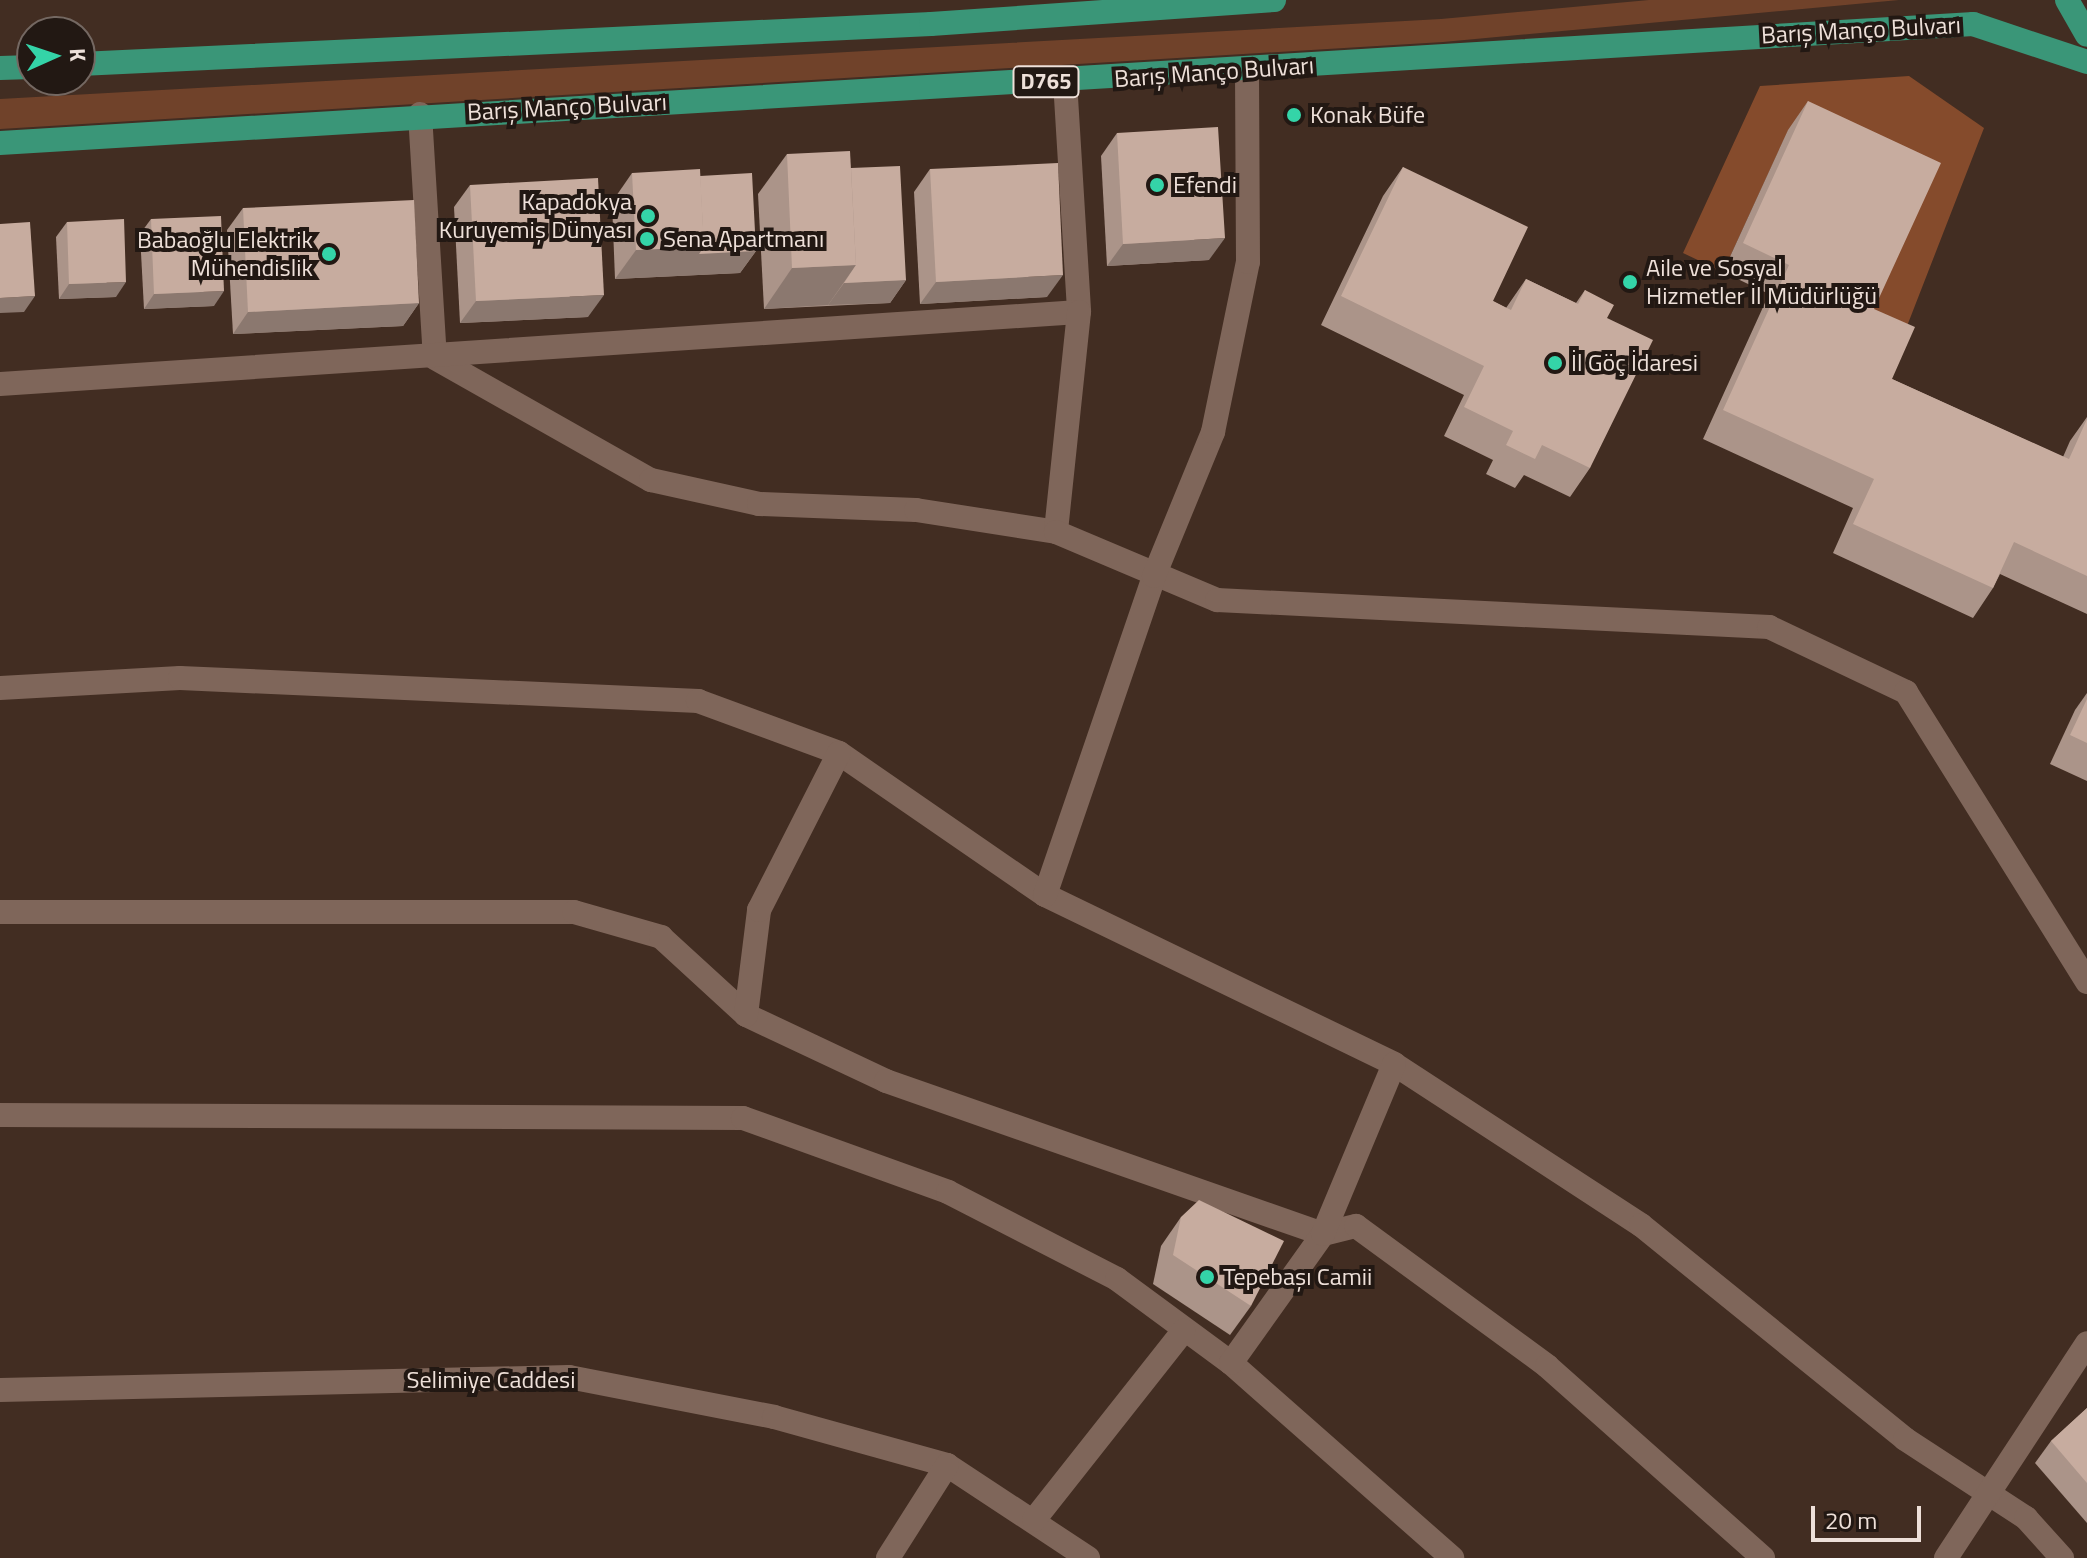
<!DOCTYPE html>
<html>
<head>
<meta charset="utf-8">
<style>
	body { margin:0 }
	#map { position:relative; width:2087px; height:1558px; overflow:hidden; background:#422d22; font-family:"Titillium Web",sans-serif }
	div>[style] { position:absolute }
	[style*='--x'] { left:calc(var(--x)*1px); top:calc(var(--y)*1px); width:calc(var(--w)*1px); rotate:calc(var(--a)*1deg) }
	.green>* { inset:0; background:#70422a }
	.forest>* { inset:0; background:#854b2c }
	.minor>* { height:24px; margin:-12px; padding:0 12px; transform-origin:12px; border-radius:12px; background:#7f665a }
	.trunk>* { height:24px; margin:-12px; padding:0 12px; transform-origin:12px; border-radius:12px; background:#3a9678 }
	.wall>* { inset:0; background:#ab9489 }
	.shaded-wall>* { inset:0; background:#8b786f }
	.building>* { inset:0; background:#c7ac9f }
	.dots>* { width:22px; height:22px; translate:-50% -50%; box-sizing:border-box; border:4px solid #221813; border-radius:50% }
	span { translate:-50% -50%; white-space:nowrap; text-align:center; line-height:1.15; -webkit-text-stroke:8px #221813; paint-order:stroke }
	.shield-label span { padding:2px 6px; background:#221813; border:2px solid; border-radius:6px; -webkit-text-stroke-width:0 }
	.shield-label { font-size:22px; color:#eee0d9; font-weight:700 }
	.street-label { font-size:24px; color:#eee0d9 }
	.poi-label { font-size:24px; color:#eee0d9 }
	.left { translate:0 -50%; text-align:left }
	.right { translate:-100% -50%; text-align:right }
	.north { position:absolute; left:16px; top:16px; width:80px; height:80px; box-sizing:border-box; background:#221813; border:2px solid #746862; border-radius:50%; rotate:87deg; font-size:22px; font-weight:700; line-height:32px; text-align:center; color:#eee0d9 }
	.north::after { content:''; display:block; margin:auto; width:28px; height:36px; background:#34d4a8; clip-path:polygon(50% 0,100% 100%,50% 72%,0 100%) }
	.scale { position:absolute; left:1811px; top:1506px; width:110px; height:36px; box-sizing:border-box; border:4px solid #eee0d9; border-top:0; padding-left:10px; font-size:24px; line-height:28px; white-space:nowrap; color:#eee0d9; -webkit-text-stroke:6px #221813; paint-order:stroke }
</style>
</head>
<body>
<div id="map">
	<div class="green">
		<i style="clip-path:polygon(1649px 0,1899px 0,1443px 42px,0 129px,0 99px,1441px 19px)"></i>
	</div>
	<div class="forest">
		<i style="clip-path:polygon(1909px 76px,1984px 128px,1895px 357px,1788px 131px,1723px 272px,1683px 253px,1760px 86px)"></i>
	</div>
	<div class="minor">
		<i style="--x:1065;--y:81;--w:231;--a:86.5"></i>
		<i style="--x:420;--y:114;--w:244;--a:86.5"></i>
		<i style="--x:435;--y:358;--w:248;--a:29.5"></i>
		<i style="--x:651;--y:480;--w:111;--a:12.5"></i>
		<i style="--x:759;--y:504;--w:157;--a:2.2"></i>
		<i style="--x:916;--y:510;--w:142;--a:8.9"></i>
		<i style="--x:0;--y:384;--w:1081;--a:-3.82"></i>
		<i style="--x:1079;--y:312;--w:221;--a:96"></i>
		<i style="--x:1056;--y:532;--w:175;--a:22.9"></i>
		<i style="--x:1217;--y:600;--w:553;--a:2.8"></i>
		<i style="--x:1769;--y:627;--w:152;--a:25.4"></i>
		<i style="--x:1906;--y:692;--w:342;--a:58"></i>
		<i style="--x:0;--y:688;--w:180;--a:-3.2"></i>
		<i style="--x:180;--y:678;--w:519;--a:2.54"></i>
		<i style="--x:698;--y:701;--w:150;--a:20.2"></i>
		<i style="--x:839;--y:753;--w:250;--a:34.6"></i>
		<i style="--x:1045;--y:895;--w:388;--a:25.8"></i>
		<i style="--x:1394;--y:1064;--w:295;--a:33.1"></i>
		<i style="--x:1641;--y:1225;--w:340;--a:39"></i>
		<i style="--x:1905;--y:1439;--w:145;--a:33.1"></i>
		<i style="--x:2026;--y:1518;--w:54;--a:48"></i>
		<i style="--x:1045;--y:895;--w:337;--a:-71.1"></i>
		<i style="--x:1154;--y:576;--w:156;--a:-67.7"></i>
		<i style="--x:1213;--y:432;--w:174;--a:-78.4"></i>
		<i style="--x:1248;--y:262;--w:192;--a:-90.3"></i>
		<i style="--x:0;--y:912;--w:574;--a:0"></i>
		<i style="--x:574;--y:912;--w:91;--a:16"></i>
		<i style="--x:661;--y:937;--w:115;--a:42.5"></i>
		<i style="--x:746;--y:1015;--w:155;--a:25.2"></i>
		<i style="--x:886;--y:1081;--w:463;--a:19.3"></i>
		<i style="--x:1323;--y:1234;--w:34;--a:-14"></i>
		<i style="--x:1356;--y:1226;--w:237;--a:36.2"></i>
		<i style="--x:1547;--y:1366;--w:289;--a:41.6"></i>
		<i style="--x:746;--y:1015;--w:106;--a:-82.9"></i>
		<i style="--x:759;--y:910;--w:176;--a:-63"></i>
		<i style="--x:0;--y:1115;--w:743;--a:0.23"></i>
		<i style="--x:743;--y:1118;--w:218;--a:19.8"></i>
		<i style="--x:948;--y:1192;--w:190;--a:27.2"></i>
		<i style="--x:1117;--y:1279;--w:142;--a:36.4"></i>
		<i style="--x:1231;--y:1363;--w:295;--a:41.4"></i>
		<i style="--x:1231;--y:1363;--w:158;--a:-54.5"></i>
		<i style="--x:1323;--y:1234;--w:184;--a:-67.3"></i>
		<i style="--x:0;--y:1390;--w:569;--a:-1.31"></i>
		<i style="--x:569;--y:1377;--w:209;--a:11"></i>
		<i style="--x:774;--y:1417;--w:180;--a:15.5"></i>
		<i style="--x:947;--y:1465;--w:169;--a:33.4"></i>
		<i style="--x:1034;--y:1520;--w:241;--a:-51.7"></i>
		<i style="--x:888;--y:1558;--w:110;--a:-57.6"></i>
		<i style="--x:1946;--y:1558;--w:257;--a:-56.7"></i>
	</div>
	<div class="trunk">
		<i style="--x:2067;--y:0;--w:40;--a:60.3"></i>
		<i style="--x:80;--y:64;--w:852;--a:-2.69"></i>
		<i style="--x:931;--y:24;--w:344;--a:-4"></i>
		<i style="--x:0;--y:68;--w:32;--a:-2"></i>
		<i style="--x:0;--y:143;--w:1977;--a:-3.45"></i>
		<i style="--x:1973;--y:24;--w:120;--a:18.4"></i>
	</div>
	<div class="wall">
		<i style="clip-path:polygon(1808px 101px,1874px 309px,1892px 379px,2063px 457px,2070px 441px,2087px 417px,2087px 614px,2000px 574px,1993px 588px,1973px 618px,1833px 553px,1853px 508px,1703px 439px,1769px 294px,1723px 272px,1788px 130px)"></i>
		<i style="clip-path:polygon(1117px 133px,1209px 260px,1107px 266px,1101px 156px)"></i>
		<i style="clip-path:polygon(787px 154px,851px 168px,906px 280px,890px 303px,764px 309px,758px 194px)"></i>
		<i style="clip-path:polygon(1403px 167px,1493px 301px,1506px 308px,1526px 279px,1576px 303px,1585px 290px,1607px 318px,1590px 468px,1570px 497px,1524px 475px,1515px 488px,1486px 474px,1493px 460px,1444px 436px,1464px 395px,1321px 325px,1383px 196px)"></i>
		<i style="clip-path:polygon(930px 169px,1047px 297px,920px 304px,914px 192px)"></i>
		<i style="clip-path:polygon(632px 173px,700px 176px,756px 251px,740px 273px,615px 279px,612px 202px)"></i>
		<i style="clip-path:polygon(470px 185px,588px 317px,460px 323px,454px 207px)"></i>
		<i style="clip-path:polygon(243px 208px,419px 303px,403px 326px,233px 334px,227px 230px)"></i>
		<i style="clip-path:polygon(151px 219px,214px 306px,144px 309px,140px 234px)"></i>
		<i style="clip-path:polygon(67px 222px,116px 297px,59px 299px,56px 237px)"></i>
		<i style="clip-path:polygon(2087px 693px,2087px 781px,2050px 764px,2075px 710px)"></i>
		<i style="clip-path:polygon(1181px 1217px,1251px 1306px,1230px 1335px,1153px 1284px,1161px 1246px)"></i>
		<i style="clip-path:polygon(2087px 1408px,2087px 1523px,2035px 1463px,2051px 1441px)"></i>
	</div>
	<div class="shaded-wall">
		<i style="clip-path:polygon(1225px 238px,1209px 260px,1107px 266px,1123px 244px)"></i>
		<i style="clip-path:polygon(704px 247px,756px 251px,740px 273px,615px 279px,636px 250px)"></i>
		<i style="clip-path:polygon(856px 265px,828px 305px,764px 309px,792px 268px)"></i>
		<i style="clip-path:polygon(1063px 275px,1047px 297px,920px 304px,936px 282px)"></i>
		<i style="clip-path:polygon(906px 280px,890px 303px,828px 305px,844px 283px)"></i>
		<i style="clip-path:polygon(126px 282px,116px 297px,59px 299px,69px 284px)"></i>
		<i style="clip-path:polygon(224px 291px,214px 306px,144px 309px,154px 294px)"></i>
		<i style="clip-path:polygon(604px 295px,588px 317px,460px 323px,476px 301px)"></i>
		<i style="clip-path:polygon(35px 296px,24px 312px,0 313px,0 298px)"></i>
		<i style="clip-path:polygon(419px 303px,403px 326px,233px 334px,248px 312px)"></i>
	</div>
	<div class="building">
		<i style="clip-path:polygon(1808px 101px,1941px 163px,1874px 309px,1915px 327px,1892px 379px,2069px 459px,2087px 419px,2087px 576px,2014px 542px,1993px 588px,1853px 524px,1874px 479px,1723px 410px,1789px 265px,1743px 243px)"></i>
		<i style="clip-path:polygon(1218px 127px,1225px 238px,1123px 244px,1117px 133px)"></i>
		<i style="clip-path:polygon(850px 151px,856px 265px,792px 268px,787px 154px)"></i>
		<i style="clip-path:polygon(1058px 163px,1063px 275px,936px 282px,930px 169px)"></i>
		<i style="clip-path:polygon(900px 166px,906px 280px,844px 283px,856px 265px,851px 168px)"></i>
		<i style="clip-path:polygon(1403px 167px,1528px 227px,1493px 301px,1511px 310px,1526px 279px,1578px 304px,1585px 290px,1614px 305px,1607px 318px,1653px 340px,1590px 468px,1542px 445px,1535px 459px,1506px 445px,1513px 431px,1464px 407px,1484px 366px,1341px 296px)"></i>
		<i style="clip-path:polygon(700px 169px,704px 247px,636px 250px,632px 173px)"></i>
		<i style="clip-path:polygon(752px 173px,756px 251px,699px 254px,704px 247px,700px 176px)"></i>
		<i style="clip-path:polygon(598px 178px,604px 295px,476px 301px,470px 185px)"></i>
		<i style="clip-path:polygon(414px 200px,419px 303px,248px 312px,243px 208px)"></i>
		<i style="clip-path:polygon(221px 216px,224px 291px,154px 294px,151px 219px)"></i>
		<i style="clip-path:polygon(124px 219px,126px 282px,69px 284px,67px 222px)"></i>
		<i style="clip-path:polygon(30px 222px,35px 296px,0 298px,0 224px)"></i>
		<i style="clip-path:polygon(2087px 699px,2087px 743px,2070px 735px)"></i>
		<i style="clip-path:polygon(1199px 1200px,1284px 1241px,1251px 1306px,1173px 1255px,1181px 1217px)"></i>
		<i style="clip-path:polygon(2087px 1408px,2087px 1483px,2051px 1441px)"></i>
	</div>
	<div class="dots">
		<i style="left:1294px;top:115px;background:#34d4a8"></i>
		<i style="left:1157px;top:185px;background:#34d4a8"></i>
		<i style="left:648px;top:216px;background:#34d4a8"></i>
		<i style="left:647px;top:239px;background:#34d4a8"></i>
		<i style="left:329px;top:254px;background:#34d4a8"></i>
		<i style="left:1630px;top:282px;background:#34d4a8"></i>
		<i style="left:1555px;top:363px;background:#34d4a8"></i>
		<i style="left:1207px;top:1277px;background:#34d4a8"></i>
	</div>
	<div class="shield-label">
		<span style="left:1046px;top:82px">D765</span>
	</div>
	<div class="street-label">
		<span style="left:1861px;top:30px;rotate:-3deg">Barış Manço Bulvarı</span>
		<span style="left:1214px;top:72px;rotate:-4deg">Barış Manço Bulvarı</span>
		<span style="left:567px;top:107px;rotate:-3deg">Barış Manço Bulvarı</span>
		<span style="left:491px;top:1380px">Selimiye Caddesi</span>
	</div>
	<div class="poi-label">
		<span class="left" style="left:1310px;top:115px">Konak Büfe</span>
		<span class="left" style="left:1173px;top:185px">Efendi</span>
		<span class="right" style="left:632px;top:216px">Kapadokya<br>Kuruyemiş Dünyası</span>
		<span class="left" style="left:663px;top:239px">Sena Apartmanı</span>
		<span class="right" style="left:313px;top:254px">Babaoğlu Elektrik<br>Mühendislik</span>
		<span class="left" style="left:1646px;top:282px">Aile ve Sosyal<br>Hizmetler İl Müdürlüğü</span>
		<span class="left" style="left:1571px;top:363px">İl Göç İdaresi</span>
		<span class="left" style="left:1223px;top:1277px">Tepebaşı Camii</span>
	</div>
	<div class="north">K</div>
	<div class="scale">20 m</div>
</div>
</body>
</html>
